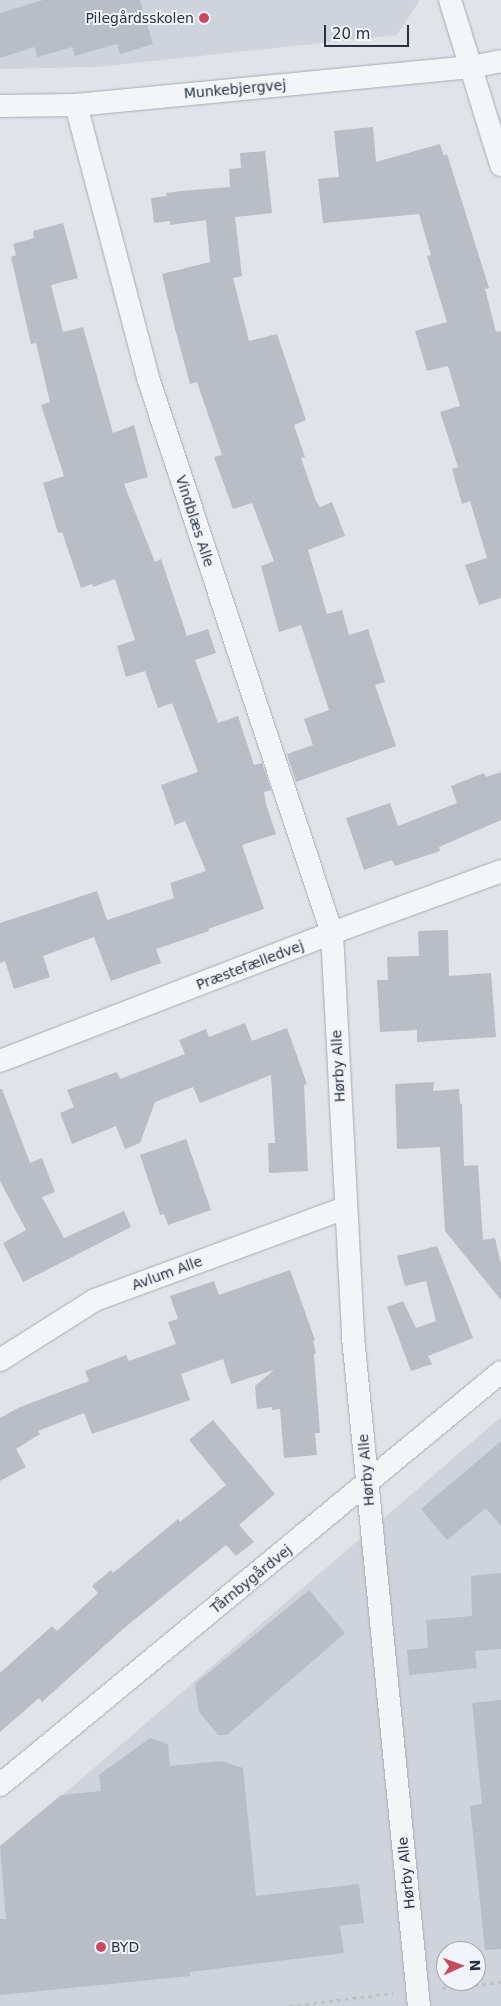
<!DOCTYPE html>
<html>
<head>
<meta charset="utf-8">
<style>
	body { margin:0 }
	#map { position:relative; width:501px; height:2006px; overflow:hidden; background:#e0e4e9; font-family:"DejaVu Sans",sans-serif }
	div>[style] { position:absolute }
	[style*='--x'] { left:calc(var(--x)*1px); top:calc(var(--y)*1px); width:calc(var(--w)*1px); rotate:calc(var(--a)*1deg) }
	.built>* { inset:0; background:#cfd3db }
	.building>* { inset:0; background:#b8bdc6 }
	.path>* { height:3px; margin-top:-1.5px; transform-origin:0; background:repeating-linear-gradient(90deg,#bec2c7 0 4px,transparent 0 8px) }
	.roads { filter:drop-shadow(0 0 1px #a5abb3) drop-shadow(0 0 1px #a5abb3) }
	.street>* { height:22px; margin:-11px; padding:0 11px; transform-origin:11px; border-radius:11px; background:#f3f5f7 }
	.dots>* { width:14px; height:14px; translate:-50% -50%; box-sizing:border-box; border:2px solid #f0f3f7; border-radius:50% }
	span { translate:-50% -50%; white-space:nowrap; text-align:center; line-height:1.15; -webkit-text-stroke:4px #f0f3f7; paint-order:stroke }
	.poi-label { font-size:14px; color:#293240 }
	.right { translate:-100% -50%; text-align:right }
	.left { translate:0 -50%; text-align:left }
	.street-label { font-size:14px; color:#293240 }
	.north { position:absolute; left:436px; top:1941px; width:50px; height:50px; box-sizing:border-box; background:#f0f3f7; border:1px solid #a0a6ae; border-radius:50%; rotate:88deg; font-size:14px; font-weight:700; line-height:20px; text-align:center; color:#293240 }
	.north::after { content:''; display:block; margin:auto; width:18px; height:22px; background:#cc485e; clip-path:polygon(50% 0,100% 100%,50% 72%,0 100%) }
	.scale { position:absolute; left:324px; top:25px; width:85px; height:22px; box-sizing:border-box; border:2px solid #293240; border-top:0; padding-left:6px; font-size:15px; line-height:18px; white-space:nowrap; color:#293240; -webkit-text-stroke:4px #f0f3f7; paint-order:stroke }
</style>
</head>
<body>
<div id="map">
	<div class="built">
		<i style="clip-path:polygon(0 0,420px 0,397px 35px,96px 67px,0 69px)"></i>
		<i style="clip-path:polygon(evenodd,501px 1417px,501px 2006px,0 2006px,0 1849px,501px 1417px,446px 1951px,476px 1951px,476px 1981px,446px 1981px,446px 1951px)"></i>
	</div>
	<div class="building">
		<i style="clip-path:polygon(43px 0,140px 0,153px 44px,120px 54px,117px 44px,75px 56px,72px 47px,37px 57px,35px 47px,0 58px,0 13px)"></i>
		<i style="clip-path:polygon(373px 127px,376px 162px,440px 144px,444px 156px,447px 154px,489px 288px,485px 289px,496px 332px,501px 331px,501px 598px,479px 605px,465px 565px,487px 558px,470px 501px,462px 504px,452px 469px,458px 467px,440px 412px,460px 406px,448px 366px,427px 371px,415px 331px,447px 322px,427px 256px,431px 255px,419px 214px,323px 223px,318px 179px,339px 177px,334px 131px)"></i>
		<i style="clip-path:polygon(265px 151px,272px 213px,235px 217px,242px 276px,233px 278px,249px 341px,277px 334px,306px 420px,294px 425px,305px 457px,301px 458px,316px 501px,320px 507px,332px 502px,345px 536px,308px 550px,327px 614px,342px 610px,349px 635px,368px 629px,385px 682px,375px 685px,396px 746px,296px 782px,287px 754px,313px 745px,304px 719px,329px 710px,301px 625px,279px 632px,261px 566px,274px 561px,252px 503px,233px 509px,214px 457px,222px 455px,197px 382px,190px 384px,173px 321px,162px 274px,210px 262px,206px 220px,170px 225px,170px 221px,154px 223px,151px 198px,167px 196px,166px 193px,181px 191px,230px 187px,229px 169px,241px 168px,240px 153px)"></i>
		<i style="clip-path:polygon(63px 223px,78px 278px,51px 285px,63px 332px,83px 327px,113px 433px,134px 425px,148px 477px,124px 484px,155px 562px,161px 559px,187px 636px,208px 629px,216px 653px,195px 660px,218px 723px,238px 716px,254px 765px,262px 763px,271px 790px,264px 792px,266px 804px,276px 834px,242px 845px,264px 909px,208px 929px,209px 931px,156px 949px,161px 963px,111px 981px,94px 937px,43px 956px,50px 977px,14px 989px,5px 961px,0 963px,0 923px,97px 891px,107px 920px,174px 898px,170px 883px,206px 871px,185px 821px,175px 825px,161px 785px,198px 772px,172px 703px,158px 708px,145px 671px,126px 677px,117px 646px,135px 640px,115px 579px,93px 587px,92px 584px,81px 588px,62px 532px,58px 533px,43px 483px,64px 476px,41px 405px,50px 402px,36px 343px,31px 344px,11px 257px,16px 255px,13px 244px,34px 238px,33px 231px)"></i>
		<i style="clip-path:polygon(501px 772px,501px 820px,439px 847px,440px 851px,395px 866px,392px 860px,364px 870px,346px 818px,390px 803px,398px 826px,457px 803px,451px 786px,484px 773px,486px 777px)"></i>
		<i style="clip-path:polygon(448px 930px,449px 976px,491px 973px,496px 1037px,417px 1042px,417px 1030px,380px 1032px,377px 980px,388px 980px,387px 957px,419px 956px,418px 931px)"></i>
		<i style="clip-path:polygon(245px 1023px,252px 1041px,287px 1028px,307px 1084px,304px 1085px,308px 1171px,269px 1173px,268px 1143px,275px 1143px,271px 1075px,200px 1103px,193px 1087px,155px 1102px,140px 1143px,125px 1149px,116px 1126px,72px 1144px,60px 1113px,74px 1107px,67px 1090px,117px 1072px,120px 1079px,185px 1054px,179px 1040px,206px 1029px,209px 1037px)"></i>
		<i style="clip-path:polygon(434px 1082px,433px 1091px,459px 1089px,460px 1104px,462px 1104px,464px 1166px,478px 1165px,483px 1240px,495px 1238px,501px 1264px,501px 1300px,445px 1231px,440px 1147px,397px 1149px,395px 1084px)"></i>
		<i style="clip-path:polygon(0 1089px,2px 1089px,30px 1163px,42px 1158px,55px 1192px,42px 1197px,64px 1238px,124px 1211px,131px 1227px,23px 1282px,3px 1243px,26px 1230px,0 1181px)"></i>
		<i style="clip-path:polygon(186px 1139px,211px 1210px,168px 1225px,164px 1214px,160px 1215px,140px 1155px)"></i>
		<i style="clip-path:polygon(437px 1246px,473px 1338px,428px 1356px,432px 1364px,411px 1371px,387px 1307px,403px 1301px,416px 1328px,436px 1321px,426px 1281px,405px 1286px,397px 1256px)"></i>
		<i style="clip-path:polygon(290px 1270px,315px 1340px,313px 1341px,316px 1353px,314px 1354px,320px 1433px,315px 1433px,317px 1455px,284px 1458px,280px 1409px,272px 1410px,272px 1407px,257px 1409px,255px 1386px,274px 1370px,231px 1384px,223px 1359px,181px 1374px,190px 1400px,92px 1434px,84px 1413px,38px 1431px,40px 1434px,16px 1449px,26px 1467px,0 1481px,0 1418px,20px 1407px,89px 1381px,85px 1371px,126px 1355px,129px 1361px,176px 1344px,168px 1322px,178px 1319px,170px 1296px,214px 1281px,219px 1295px)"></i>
		<i style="clip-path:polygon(213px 1420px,275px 1494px,239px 1525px,254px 1542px,236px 1556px,226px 1545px,123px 1629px,42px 1702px,39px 1698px,0 1732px,0 1673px,52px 1626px,57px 1631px,98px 1593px,92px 1586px,111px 1570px,113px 1573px,178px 1519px,180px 1522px,226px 1485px,189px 1440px)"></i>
		<i style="clip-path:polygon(501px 1441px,501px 1526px,486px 1508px,447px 1540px,421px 1509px)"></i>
		<i style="clip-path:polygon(501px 1573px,501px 1649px,475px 1651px,477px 1668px,409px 1675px,407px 1650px,428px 1648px,426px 1620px,472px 1616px,471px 1576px)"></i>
		<i style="clip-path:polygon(309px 1590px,345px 1633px,227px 1735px,218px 1735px,199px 1712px,195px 1684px)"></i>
		<i style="clip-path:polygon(501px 1700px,501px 1949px,485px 1950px,470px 1806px,482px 1804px,472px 1703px)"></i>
		<i style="clip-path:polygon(150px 1738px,168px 1744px,170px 1766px,221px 1761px,243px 1768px,256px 1896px,359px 1884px,364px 1923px,340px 1926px,344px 1953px,190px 1972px,190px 1976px,0 1995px,0 1919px,6px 1919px,0 1846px,61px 1795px,101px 1791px,99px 1775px)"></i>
	</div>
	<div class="path">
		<i style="--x:442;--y:1988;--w:59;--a:-5.8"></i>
		<i style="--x:289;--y:2006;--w:105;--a:-7.1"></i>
	</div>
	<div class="roads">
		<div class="street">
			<i style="--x:450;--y:0;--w:173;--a:72.8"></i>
			<i style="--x:76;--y:105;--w:282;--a:75.2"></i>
			<i style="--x:148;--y:378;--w:585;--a:71.66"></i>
			<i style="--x:332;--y:933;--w:405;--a:87"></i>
			<i style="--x:353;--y:1337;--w:672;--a:84.37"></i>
			<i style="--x:0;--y:106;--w:76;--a:-0.8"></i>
			<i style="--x:76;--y:105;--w:397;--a:-5.5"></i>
			<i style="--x:471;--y:67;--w:31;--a:-11"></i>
			<i style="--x:0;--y:1061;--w:356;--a:-21.1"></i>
			<i style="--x:332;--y:933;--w:180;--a:-20.1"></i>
			<i style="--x:0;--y:1360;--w:112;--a:-32.3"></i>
			<i style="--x:95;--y:1300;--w:266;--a:-20.2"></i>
			<i style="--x:0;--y:1785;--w:649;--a:-39.5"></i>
		</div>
	</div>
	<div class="dots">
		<i style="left:204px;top:18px;background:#cc485e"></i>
		<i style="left:101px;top:1947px;background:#cc485e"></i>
	</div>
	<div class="poi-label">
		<span class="right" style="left:194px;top:18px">Pilegårdsskolen</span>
		<span class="left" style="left:111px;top:1947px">BYD</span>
	</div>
	<div class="street-label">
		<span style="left:235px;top:89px;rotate:-5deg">Munkebjergvej</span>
		<span style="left:195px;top:521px;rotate:72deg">Vindblæs Alle</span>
		<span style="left:250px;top:965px;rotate:-21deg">Præstefælledvej</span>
		<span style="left:338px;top:1066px;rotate:-93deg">Hørby Alle</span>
		<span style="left:167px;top:1273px;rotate:-20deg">Avlum Alle</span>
		<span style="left:366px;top:1470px;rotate:-95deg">Hørby Alle</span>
		<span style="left:251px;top:1579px;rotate:-39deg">Tårnbygårdvej</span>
		<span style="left:406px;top:1873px;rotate:-96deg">Hørby Alle</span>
	</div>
	<div class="north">N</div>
	<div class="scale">20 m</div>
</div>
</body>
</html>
